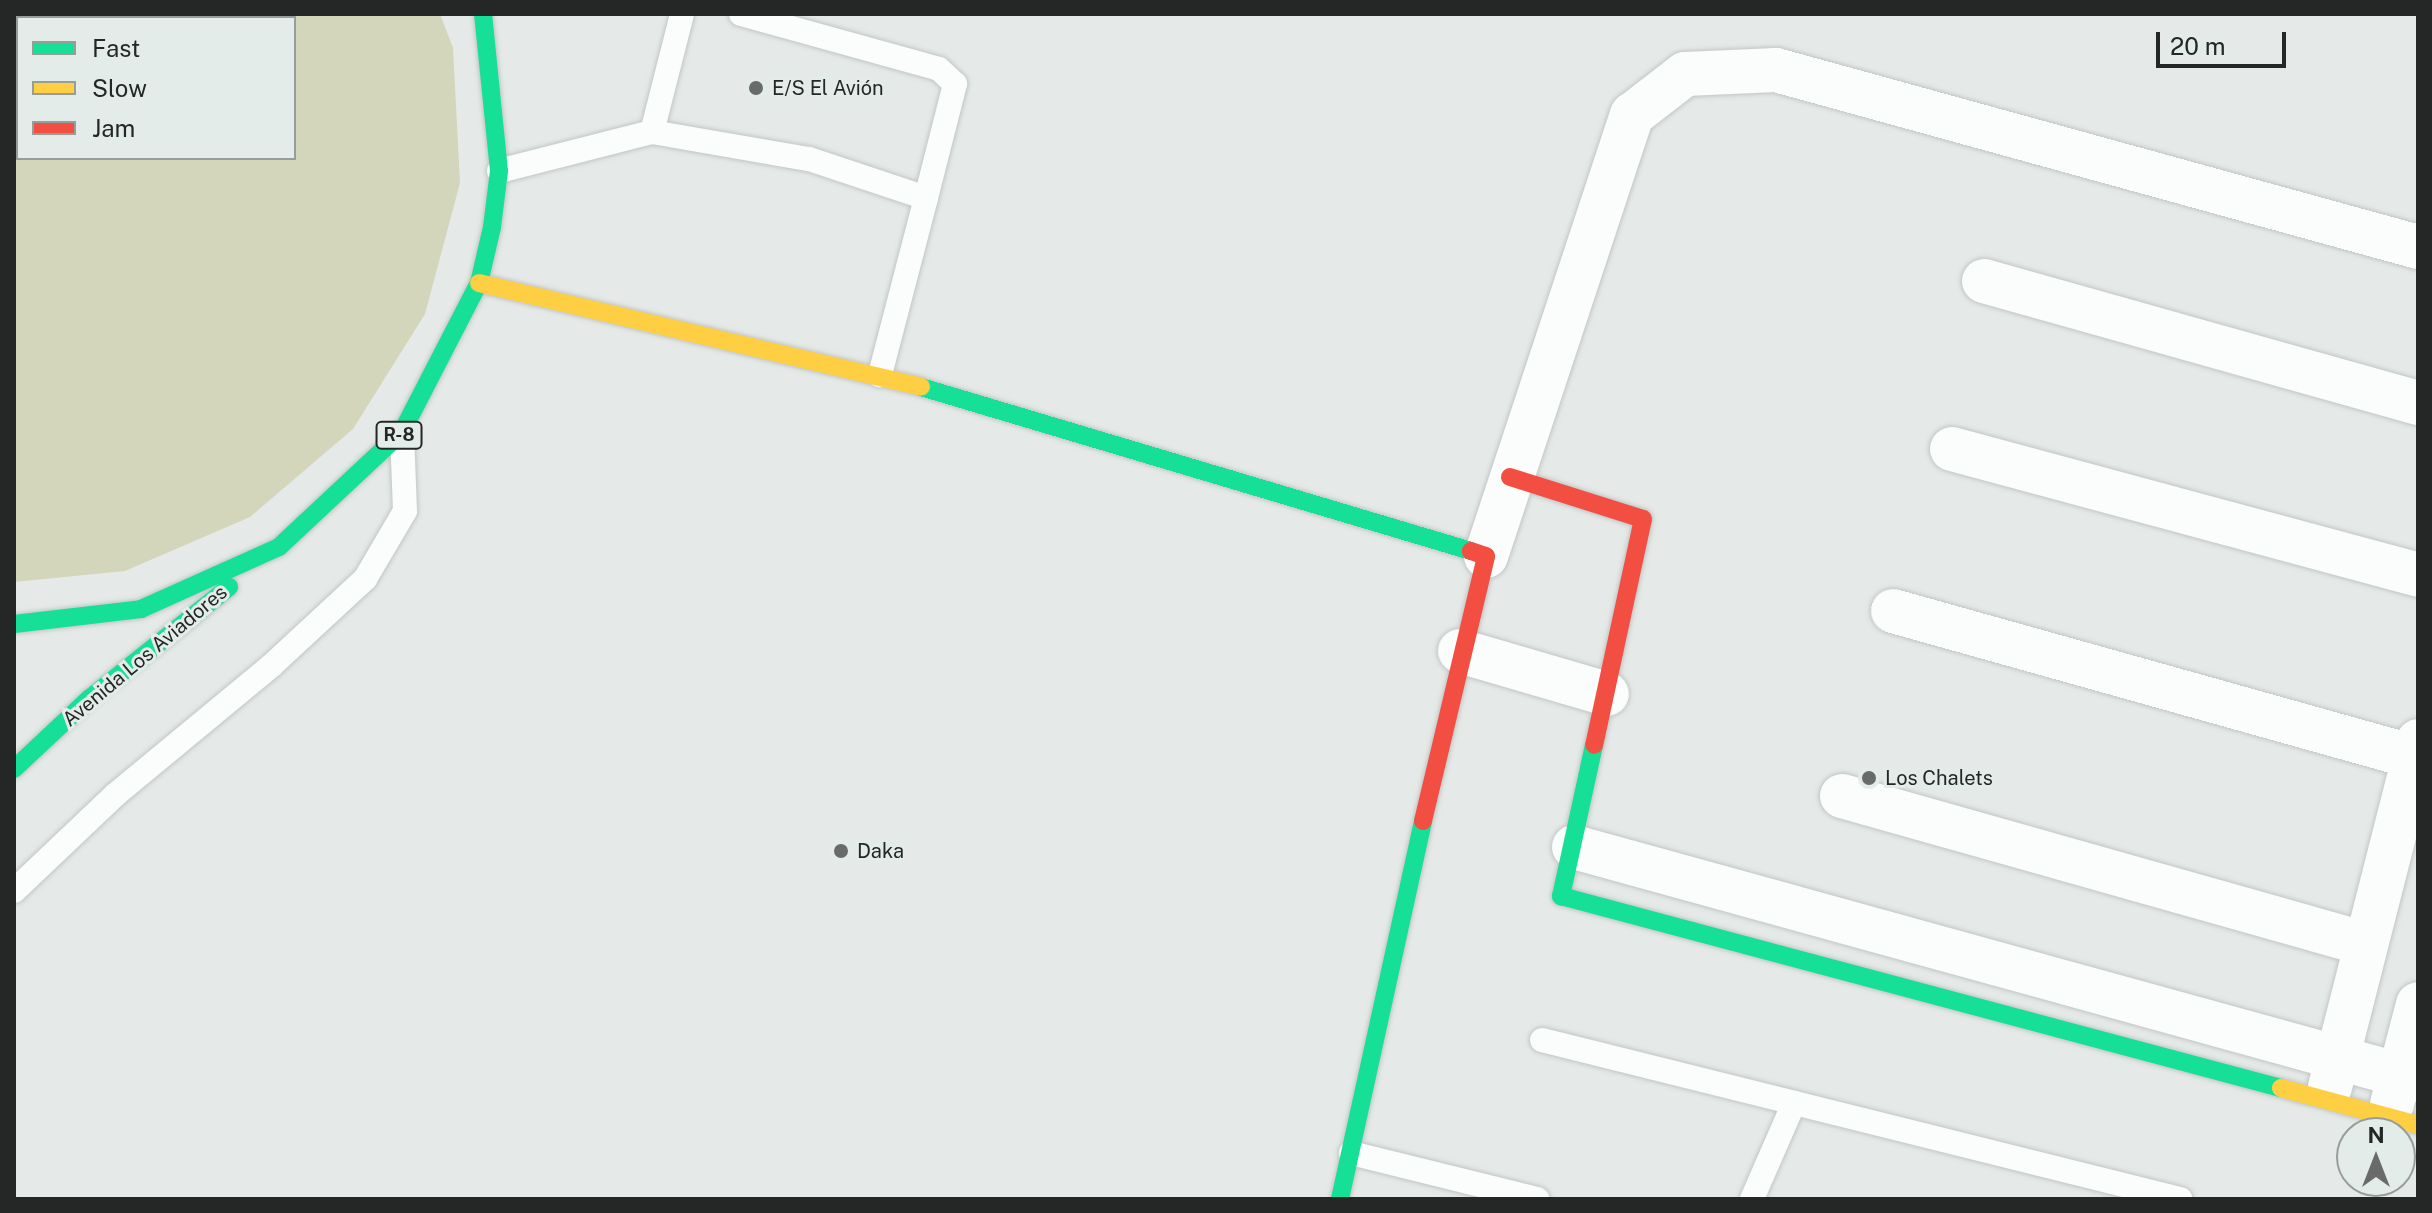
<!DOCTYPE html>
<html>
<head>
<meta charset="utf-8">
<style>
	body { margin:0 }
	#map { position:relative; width:2432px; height:1213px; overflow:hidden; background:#e5eae8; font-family:"Public Sans",sans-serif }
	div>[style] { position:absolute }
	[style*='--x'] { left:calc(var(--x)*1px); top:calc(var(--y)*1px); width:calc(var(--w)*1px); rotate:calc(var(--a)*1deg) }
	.green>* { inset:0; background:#d3d6ba }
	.roads { filter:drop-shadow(0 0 2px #c2c6c5) drop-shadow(0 0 2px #c2c6c5) }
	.lane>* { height:24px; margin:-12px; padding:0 12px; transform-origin:12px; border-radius:12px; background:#fbfcfc }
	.street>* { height:44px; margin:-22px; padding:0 22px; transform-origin:22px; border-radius:22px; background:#fbfcfc }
	.fast>* { height:18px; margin:-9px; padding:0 9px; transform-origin:9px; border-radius:9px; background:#16e098 }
	.slow>* { height:18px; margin:-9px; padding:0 9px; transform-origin:9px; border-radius:9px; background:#ffcf43 }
	.jam>* { height:18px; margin:-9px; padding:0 9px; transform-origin:9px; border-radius:9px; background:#f24e42 }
	.dots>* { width:22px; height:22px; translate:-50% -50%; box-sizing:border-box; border:4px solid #e3ece9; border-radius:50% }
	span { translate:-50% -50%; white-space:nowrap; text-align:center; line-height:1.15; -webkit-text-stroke:6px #e3ece9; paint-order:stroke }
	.shield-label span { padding:2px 6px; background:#e3ece9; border:2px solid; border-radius:6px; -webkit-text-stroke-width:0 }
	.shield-label { font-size:18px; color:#242726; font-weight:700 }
	.poi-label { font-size:20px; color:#242726 }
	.left { translate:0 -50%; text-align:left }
	.street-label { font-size:20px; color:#242726 }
	.frame { position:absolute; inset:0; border:16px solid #242726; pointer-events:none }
	.legend { position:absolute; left:16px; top:16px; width:280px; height:144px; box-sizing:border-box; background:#e3ece9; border:2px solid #979d9b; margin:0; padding:10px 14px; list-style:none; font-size:24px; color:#242726 }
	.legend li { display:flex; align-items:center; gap:16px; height:40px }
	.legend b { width:40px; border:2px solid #979d9b }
	.north { position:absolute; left:2336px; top:1117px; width:80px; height:80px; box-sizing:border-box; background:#e3ece9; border:2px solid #979d9b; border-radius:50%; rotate:0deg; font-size:22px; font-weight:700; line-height:32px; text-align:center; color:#242726 }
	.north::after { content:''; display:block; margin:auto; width:28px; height:36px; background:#686b6a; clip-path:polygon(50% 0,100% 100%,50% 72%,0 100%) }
	.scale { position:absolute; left:2156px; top:32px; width:130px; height:36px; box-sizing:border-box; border:4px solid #242726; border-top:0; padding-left:10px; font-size:24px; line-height:28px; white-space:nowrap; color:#242726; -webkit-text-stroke:6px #e3ece9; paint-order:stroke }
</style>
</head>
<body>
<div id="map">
	<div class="green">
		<i style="clip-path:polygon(evenodd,14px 14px,440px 14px,453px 48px,460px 183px,425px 314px,353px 429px,250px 517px,125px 571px,14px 582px,14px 14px,18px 18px,294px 18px,294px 158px,18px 158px,18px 18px)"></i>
	</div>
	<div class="roads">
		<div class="lane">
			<i style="--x:741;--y:14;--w:205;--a:15.5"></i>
			<i style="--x:939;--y:69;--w:22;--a:43"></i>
			<i style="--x:955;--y:84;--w:118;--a:104.3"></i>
			<i style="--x:652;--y:132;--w:122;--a:-75.7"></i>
			<i style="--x:499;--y:171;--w:158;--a:-14.3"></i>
			<i style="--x:652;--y:132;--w:159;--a:9.8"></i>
			<i style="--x:809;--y:159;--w:123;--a:18.4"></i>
			<i style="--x:926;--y:198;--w:183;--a:104.6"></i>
			<i style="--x:14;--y:891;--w:139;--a:-43.5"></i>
			<i style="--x:115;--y:795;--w:204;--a:-39.6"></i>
			<i style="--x:272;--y:665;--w:127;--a:-42.8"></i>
			<i style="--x:365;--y:579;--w:79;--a:-59.5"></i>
			<i style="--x:405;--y:511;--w:79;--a:-92.2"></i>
			<i style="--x:1542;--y:1040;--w:658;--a:13.99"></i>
			<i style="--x:1351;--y:1153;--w:192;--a:13.9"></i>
			<i style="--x:1752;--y:1199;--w:105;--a:-66.4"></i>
		</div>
		<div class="street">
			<i style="--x:1984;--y:281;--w:451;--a:15.7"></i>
			<i style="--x:1952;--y:449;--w:483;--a:15.1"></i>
			<i style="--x:1486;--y:556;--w:465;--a:-71.7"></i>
			<i style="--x:1632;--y:115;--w:67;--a:-37.7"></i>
			<i style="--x:1685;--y:74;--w:91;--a:-2.5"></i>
			<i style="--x:1776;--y:70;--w:666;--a:15.41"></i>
			<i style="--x:1893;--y:611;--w:541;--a:15.65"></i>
			<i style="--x:1460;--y:651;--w:153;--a:16.3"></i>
			<i style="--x:1842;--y:796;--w:544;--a:15.77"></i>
			<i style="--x:1574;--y:847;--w:876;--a:15.43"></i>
			<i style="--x:2330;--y:1087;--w:357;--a:-75.7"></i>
			<i style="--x:2392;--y:1104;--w:103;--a:-75.4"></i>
		</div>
		<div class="fast">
			<i style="--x:921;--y:387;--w:574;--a:16.6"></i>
			<i style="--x:14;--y:624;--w:128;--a:-6.7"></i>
			<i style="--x:141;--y:609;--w:151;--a:-24.2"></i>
			<i style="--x:279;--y:547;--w:168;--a:-43.1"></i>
			<i style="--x:402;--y:432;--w:168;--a:-62.7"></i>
			<i style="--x:479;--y:283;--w:57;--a:-76.9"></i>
			<i style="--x:492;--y:227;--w:56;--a:-82.9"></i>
			<i style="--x:499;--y:171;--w:158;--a:-95.8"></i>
			<i style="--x:1594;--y:745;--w:155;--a:102.3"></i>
			<i style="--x:1561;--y:896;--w:745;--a:14.93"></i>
			<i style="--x:14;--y:769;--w:104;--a:-43.1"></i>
			<i style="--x:90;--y:698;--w:178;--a:-38.6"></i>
			<i style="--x:1340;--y:1199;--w:387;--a:-77.6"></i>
		</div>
		<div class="slow">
			<i style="--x:479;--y:283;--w:454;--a:13.2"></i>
			<i style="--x:2281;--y:1088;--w:142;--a:15.1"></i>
		</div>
		<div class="jam">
			<i style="--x:1510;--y:477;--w:139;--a:17.5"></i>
			<i style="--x:1643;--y:519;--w:231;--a:102.2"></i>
			<i style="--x:1423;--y:821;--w:272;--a:-76.6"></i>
			<i style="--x:1486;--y:556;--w:16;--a:-162"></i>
		</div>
	</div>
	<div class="dots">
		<i style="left:756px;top:88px;background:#686b6a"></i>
		<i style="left:1869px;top:778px;background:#686b6a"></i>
		<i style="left:841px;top:851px;background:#686b6a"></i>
	</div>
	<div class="shield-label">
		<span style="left:399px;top:435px">R-8</span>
	</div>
	<div class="poi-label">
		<span class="left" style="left:772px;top:88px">E/S El Avión</span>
		<span class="left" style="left:1885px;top:778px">Los Chalets</span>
		<span class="left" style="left:857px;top:851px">Daka</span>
	</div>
	<div class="street-label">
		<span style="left:145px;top:656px;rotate:-40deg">Avenida Los Aviadores</span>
	</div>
	<div class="frame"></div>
	<ul class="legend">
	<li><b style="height:10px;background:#16e098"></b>Fast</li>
	<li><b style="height:10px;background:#ffcf43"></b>Slow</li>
	<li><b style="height:10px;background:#f24e42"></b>Jam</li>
	</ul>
	<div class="north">N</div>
	<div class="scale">20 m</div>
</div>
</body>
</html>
